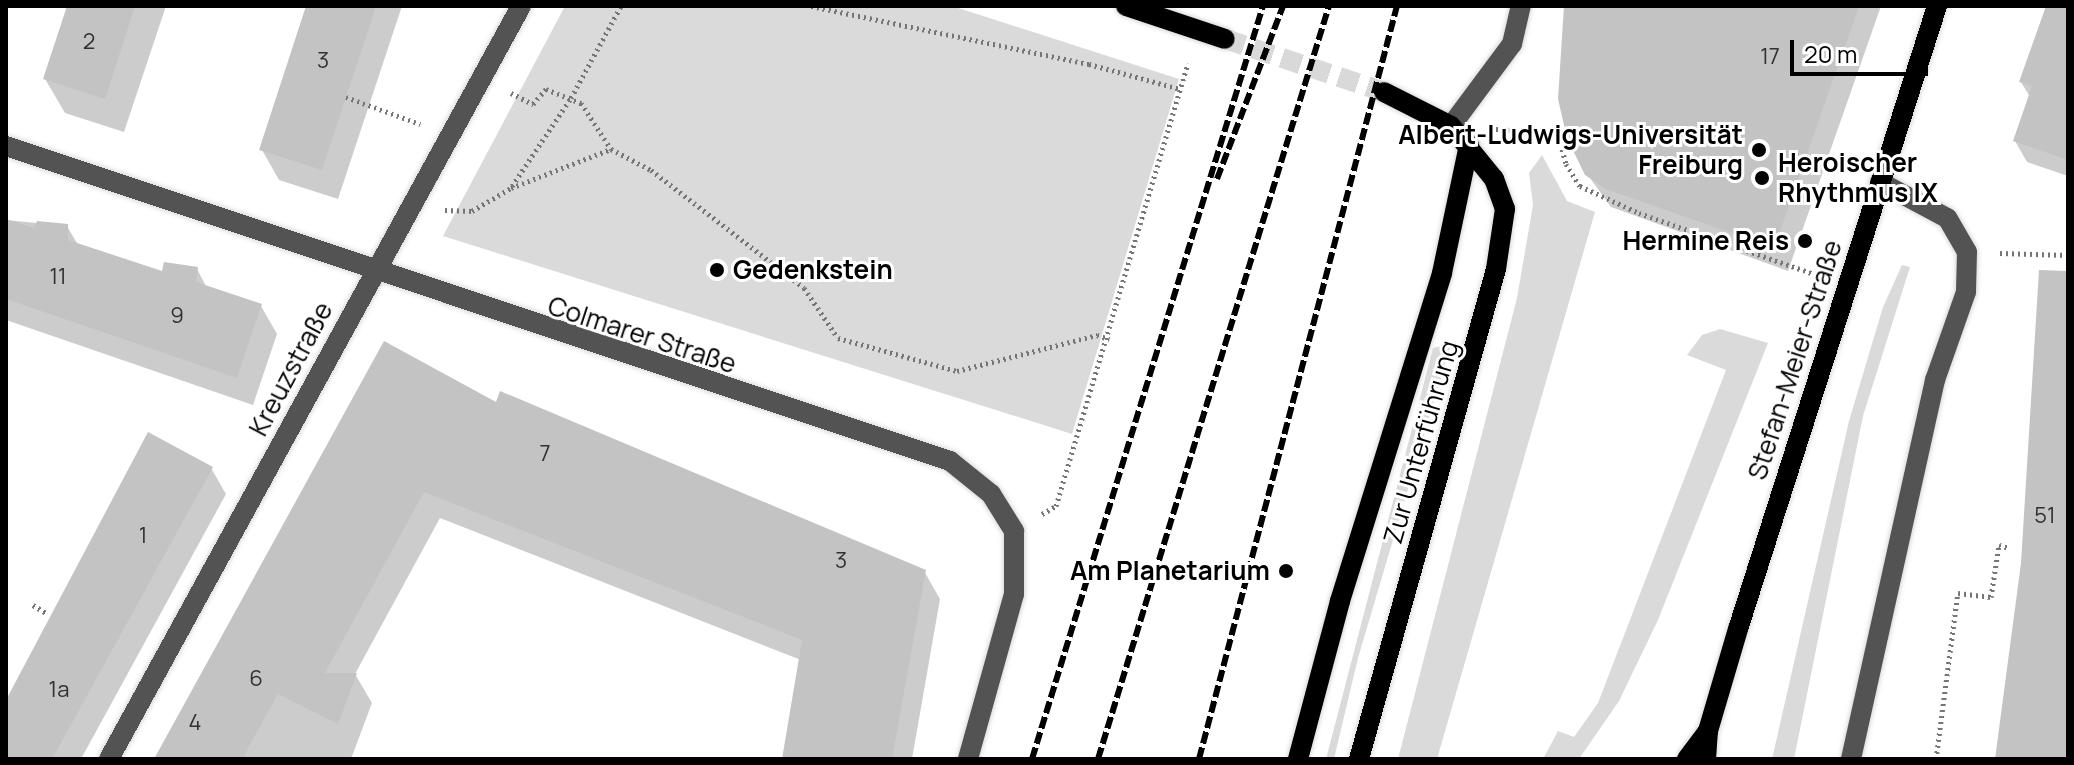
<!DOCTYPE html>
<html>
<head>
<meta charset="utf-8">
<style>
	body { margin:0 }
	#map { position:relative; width:2074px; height:765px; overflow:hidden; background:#fff; font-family:Manrope,sans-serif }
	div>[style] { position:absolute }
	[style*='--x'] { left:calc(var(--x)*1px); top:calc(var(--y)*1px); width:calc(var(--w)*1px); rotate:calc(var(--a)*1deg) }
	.green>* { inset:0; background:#dadada }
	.shadow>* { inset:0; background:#0003 }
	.building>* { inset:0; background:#c3c3c3 }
	.major-tunnel>* { height:20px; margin-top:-10px; transform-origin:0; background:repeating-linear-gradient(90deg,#d9d9d9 0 20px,transparent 0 30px) }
	.path>* { height:5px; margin-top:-2.5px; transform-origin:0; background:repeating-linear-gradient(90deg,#757575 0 2px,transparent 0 6px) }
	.roads { filter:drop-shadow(0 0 2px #dbdbdb) drop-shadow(0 0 2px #dbdbdb) }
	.minor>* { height:20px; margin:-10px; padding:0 10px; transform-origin:10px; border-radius:10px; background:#535353 }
	.major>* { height:20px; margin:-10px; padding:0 10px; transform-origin:10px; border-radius:10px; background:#000 }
	.rail>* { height:6px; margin-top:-3px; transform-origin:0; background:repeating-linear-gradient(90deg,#000 0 12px,transparent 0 16px) }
	.dots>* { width:22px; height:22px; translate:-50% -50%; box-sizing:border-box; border:4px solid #fff; border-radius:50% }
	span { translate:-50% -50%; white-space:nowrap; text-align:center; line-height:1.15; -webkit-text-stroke:6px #fff; paint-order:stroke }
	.number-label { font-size:22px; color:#313131 }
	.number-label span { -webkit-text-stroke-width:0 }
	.poi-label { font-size:26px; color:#000; font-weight:700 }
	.right { translate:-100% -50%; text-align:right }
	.left { translate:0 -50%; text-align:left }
	.street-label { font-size:26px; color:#000 }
	.frame { position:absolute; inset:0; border:8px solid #000; pointer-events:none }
	.scale { position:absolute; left:1790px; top:40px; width:138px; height:36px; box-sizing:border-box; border:4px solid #000; border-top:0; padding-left:10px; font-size:24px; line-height:28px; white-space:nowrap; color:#000; -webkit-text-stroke:6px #fff; paint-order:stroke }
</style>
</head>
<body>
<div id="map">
	<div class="green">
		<i style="clip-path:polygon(565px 6px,952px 6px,1179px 79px,1072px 434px,443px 236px)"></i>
		<i style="clip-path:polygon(1542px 155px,1567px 201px,1595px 212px,1437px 759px,1398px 759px,1517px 298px,1533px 205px,1529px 173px)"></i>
		<i style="clip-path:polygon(1902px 265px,1910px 267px,1863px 416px,1794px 759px,1772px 759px,1849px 421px,1883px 307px)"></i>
		<i style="clip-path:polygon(1720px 329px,1768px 343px,1658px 620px,1619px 701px,1579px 759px,1543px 759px,1558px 731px,1574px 737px,1598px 703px,1726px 370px,1687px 355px,1702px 335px)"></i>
		<i style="clip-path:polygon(1451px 344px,1358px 658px,1334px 759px,1326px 759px,1433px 348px)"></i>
	</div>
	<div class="shadow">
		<i style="clip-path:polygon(69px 6px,166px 6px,124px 132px,65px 113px,45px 79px)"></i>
		<i style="clip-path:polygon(309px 6px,402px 6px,338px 199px,279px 180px,262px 150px)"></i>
		<i style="clip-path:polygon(1567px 6px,1881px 6px,1788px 271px,1611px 207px,1590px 178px,1561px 110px)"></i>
		<i style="clip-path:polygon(2048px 6px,2068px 6px,2068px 176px,2027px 162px,2015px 141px,2030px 97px,2021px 82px)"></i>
		<i style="clip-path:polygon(6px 220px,67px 226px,78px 245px,163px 273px,197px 269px,207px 288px,261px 306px,277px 334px,253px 405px,6px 320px)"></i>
		<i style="clip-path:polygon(497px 405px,924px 571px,940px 599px,912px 759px,784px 759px,801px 660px,440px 518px,355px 674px,372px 703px,351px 759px,155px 759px)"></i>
		<i style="clip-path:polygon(211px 468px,226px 494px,81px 759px,6px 759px,6px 702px)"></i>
	</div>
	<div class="building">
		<i style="clip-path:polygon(67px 6px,135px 6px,105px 99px,43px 79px)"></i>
		<i style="clip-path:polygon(306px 6px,376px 6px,322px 170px,259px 150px)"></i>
		<i style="clip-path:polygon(1564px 6px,1859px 6px,1774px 248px,1606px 189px,1585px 175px,1567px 138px,1558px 99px)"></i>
		<i style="clip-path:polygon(2046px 6px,2068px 6px,2068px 160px,2013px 141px,2032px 86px,2019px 82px)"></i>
		<i style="clip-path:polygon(6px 219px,34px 228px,37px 221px,68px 224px,68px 240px,162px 271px,164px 262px,198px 267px,196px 282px,262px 304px,237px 378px,6px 299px)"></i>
		<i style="clip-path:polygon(2039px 270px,2068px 271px,2068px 759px,1995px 759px,2021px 563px)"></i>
		<i style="clip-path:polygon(384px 341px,496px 402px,500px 391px,926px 570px,892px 759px,782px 759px,802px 640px,424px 492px,325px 673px,357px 673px,338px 724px,278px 694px,242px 759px,154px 759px)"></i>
		<i style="clip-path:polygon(148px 432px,213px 467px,52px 759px,6px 759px,6px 700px)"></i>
	</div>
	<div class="major-tunnel">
		<i style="--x:1225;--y:39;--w:168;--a:18.4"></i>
	</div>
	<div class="path">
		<i style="--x:811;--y:6;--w:284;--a:11.8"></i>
		<i style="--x:1089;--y:64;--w:94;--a:15.4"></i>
		<i style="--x:511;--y:93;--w:25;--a:27"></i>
		<i style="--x:533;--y:104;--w:20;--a:-49"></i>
		<i style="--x:546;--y:89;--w:38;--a:22"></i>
		<i style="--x:581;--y:103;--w:55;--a:56.9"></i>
		<i style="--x:611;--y:149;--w:45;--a:27.7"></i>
		<i style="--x:651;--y:170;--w:193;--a:37.6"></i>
		<i style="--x:804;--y:288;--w:60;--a:55.8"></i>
		<i style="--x:838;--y:338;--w:123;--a:15.5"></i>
		<i style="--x:957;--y:371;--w:145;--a:-14.4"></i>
		<i style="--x:1097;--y:335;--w:13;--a:18"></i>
		<i style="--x:346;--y:97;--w:79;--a:20"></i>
		<i style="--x:1496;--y:129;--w:61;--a:2.8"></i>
		<i style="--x:1557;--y:132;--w:33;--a:74"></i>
		<i style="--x:1566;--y:164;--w:26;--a:58"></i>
		<i style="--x:1580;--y:186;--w:65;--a:24.6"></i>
		<i style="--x:1639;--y:213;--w:188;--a:19.2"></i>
		<i style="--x:512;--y:186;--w:106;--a:-56.2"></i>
		<i style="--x:571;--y:98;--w:105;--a:-61.5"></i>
		<i style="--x:445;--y:210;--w:27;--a:2"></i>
		<i style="--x:472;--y:211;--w:45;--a:-30.5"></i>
		<i style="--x:511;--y:188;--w:107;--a:-21.3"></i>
		<i style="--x:2000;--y:253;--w:68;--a:1.7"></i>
		<i style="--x:1042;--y:514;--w:16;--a:-30"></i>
		<i style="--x:1056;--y:506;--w:462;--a:-73.4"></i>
		<i style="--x:33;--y:605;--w:17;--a:31"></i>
		<i style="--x:1936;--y:759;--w:167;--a:-82.5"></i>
		<i style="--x:1958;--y:593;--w:33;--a:7"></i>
		<i style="--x:1991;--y:597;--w:53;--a:-81.3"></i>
		<i style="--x:1999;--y:545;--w:10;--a:17"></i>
	</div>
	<div class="roads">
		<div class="minor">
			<i style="--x:1451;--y:126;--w:102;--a:-53.4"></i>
			<i style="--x:1512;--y:44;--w:39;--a:-77"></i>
			<i style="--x:6;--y:146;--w:995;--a:18.45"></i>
			<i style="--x:950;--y:461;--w:53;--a:38.8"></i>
			<i style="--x:991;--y:494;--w:44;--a:58.1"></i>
			<i style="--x:1014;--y:531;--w:63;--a:90"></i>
			<i style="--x:1014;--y:594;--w:171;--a:105.6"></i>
			<i style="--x:109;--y:759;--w:858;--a:-61.31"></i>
			<i style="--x:1851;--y:759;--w:388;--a:-77.5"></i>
			<i style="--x:1935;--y:380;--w:93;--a:-70.6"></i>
			<i style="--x:1966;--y:292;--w:40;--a:-88.6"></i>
			<i style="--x:1967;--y:252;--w:39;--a:-120"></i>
			<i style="--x:1947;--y:218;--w:76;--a:-151.8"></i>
		</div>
		<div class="major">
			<i style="--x:1126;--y:6;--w:104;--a:18.4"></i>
			<i style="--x:1298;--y:759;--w:163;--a:-75.1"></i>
			<i style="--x:1340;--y:601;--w:343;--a:-72.7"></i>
			<i style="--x:1442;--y:273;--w:131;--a:-78.1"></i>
			<i style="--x:1359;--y:759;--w:509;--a:-74.38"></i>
			<i style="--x:1496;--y:269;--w:61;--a:-81.5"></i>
			<i style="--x:1505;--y:209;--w:32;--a:-110"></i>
			<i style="--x:1494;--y:179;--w:68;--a:-129.1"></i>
			<i style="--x:1451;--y:126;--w:75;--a:-153.1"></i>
			<i style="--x:1687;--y:759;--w:35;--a:-53"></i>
			<i style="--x:1706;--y:759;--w:28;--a:-86"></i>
			<i style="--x:1708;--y:731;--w:109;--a:-73.6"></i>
			<i style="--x:1739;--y:626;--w:651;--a:-72.29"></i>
		</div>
	</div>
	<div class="rail">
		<i style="--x:1217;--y:179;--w:185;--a:-69.1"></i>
		<i style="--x:1032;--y:759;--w:788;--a:-72.95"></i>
		<i style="--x:1098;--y:759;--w:788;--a:-72.95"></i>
		<i style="--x:1199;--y:759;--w:779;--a:-75.27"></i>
	</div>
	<div class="dots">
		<i style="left:1759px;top:150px;background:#000"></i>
		<i style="left:1762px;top:178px;background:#000"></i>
		<i style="left:1805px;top:241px;background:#000"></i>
		<i style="left:717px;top:270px;background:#000"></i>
		<i style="left:1286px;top:571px;background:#000"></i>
	</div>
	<div class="number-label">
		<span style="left:89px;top:42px">2</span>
		<span style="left:1770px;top:57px">17</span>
		<span style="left:323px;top:61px">3</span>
		<span style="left:58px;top:277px">11</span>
		<span style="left:177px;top:316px">9</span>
		<span style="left:545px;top:454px">7</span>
		<span style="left:2045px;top:516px">51</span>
		<span style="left:143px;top:536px">1</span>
		<span style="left:841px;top:561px">3</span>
		<span style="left:256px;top:679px">6</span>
		<span style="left:59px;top:690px">1a</span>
		<span style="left:195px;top:723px">4</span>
	</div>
	<div class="poi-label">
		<span class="right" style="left:1743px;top:150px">Albert-Ludwigs-Universität<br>Freiburg</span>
		<span class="left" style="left:1778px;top:178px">Heroischer<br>Rhythmus IX</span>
		<span class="right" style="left:1789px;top:241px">Hermine Reis</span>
		<span class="left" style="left:733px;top:270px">Gedenkstein</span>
		<span class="right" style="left:1270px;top:571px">Am Planetarium</span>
	</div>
	<div class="street-label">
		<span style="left:642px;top:335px;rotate:18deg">Colmarer Straße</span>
		<span style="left:1795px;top:360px;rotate:-72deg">Stefan-Meier-Straße</span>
		<span style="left:291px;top:369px;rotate:-62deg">Kreuzstraße</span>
		<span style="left:1421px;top:442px;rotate:-74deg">Zur Unterführung</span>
	</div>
	<div class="frame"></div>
	<div class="scale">20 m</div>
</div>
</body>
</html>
